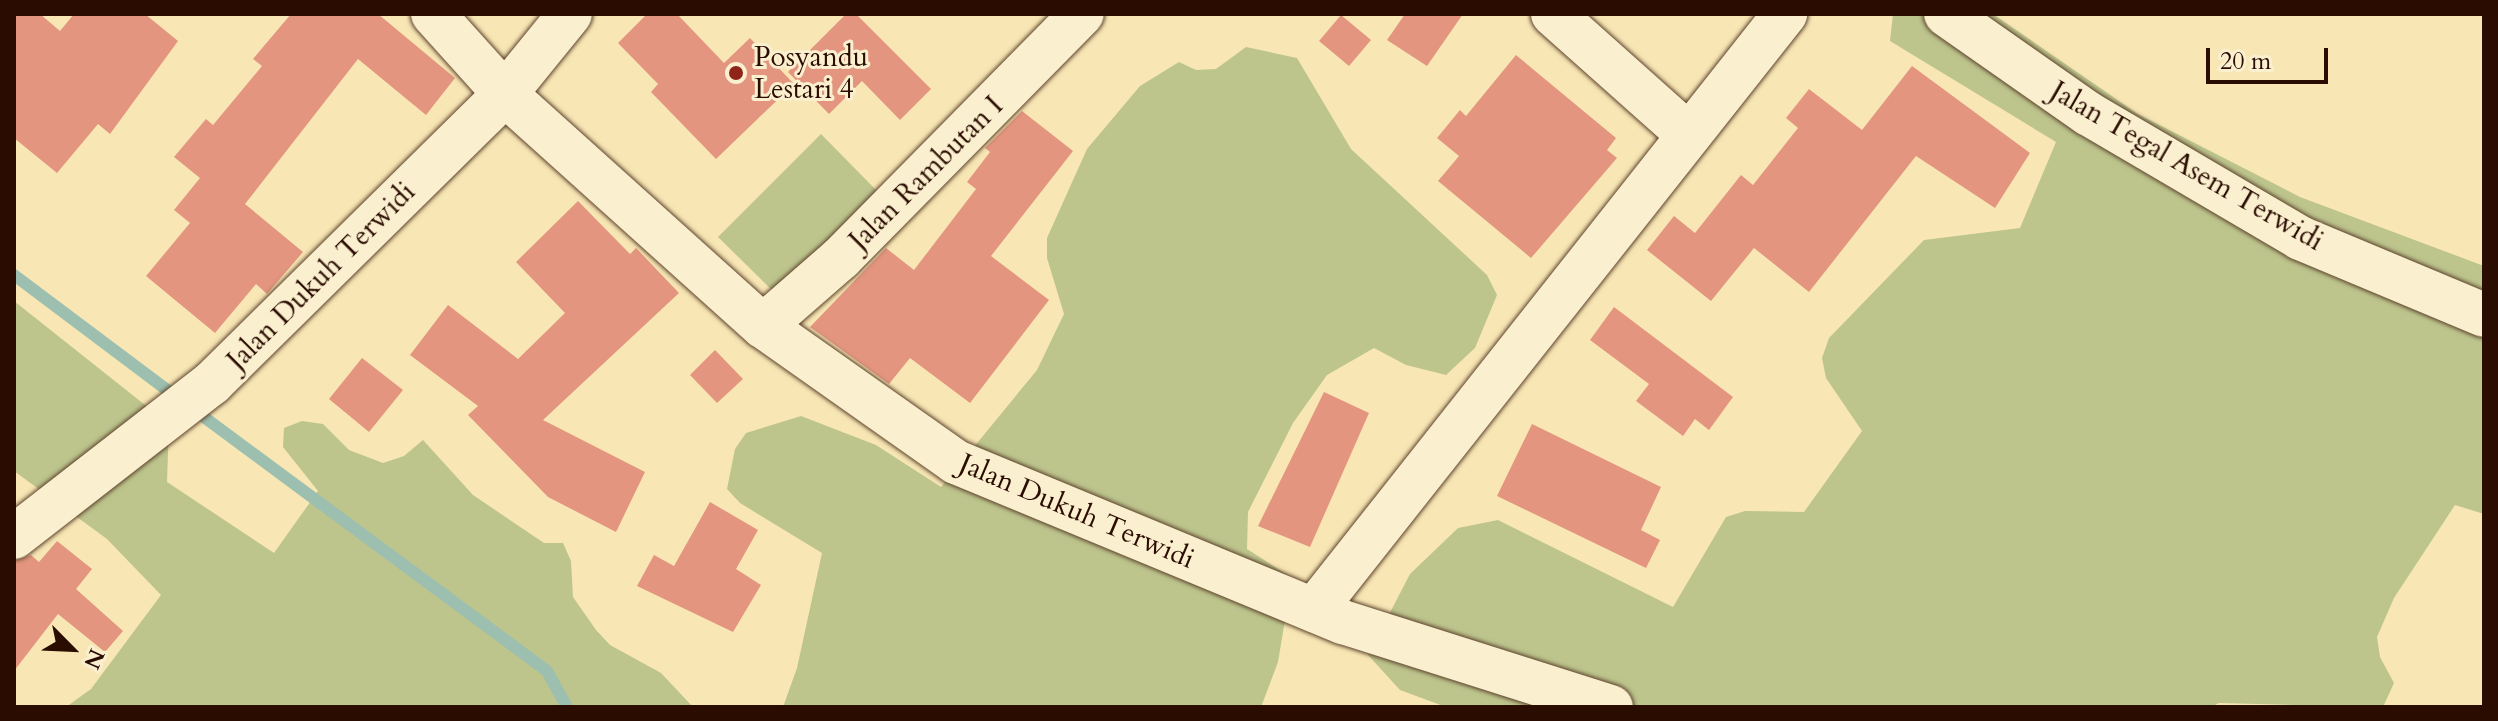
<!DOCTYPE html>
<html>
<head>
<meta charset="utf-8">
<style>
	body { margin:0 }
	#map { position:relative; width:2498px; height:721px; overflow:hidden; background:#f8e7b5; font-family:Cardo,serif }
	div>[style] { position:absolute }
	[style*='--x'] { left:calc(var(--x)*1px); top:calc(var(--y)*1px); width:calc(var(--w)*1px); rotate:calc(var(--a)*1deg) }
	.green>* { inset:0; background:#bdc58d }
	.stream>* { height:12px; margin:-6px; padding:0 6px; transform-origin:6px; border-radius:6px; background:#9dbfaf }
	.building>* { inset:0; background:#e3957f }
	.roads { filter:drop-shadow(0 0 2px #5e432d) drop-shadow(0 0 2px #5e432d) }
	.minor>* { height:44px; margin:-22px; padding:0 22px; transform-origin:22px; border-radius:22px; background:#faefcf }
	.dots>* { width:22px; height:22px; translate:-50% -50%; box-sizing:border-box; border:4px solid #faefcf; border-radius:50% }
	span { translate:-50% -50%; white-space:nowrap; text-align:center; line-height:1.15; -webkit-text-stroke:6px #faefcf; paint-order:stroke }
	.poi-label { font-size:28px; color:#2a0c00 }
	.left { translate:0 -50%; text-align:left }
	.street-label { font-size:28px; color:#2a0c00 }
	.frame { position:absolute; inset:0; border:16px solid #2a0c00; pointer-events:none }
	.north { position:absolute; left:32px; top:609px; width:80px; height:80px; -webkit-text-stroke:6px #faefcf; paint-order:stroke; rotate:114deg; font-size:22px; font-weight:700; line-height:32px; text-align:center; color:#2a0c00 }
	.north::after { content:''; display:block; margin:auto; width:28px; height:36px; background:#2a0c00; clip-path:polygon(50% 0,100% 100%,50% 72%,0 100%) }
	.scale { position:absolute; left:2206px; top:48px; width:122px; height:36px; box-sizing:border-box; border:4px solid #2a0c00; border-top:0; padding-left:10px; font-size:24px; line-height:28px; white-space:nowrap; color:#2a0c00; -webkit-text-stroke:6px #faefcf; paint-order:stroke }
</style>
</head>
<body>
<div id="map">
	<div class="green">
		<i style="clip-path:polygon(1893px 14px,1993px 14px,2138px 114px,2300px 197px,2484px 266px,2484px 514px,2455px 505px,2394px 598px,2377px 637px,2380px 657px,2394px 683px,2383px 707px,2219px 703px,2211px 707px,1446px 707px,1400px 690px,1368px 655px,1410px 574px,1458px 528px,1498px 520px,1673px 607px,1726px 517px,1745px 511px,1804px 512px,1862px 431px,1826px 378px,1822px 358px,1829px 338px,1924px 240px,2020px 228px,2056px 142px,1890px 41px)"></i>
		<i style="clip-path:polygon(1246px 47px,1297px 58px,1351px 149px,1487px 275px,1497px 295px,1475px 348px,1446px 375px,1406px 365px,1374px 348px,1327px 375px,1293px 423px,1248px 512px,1247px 549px,1292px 578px,1278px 662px,1261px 707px,783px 707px,797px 668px,822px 553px,740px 503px,727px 489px,735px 449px,746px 433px,801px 416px,876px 445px,941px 487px,1037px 370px,1064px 314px,1047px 258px,1047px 238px,1087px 149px,1140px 86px,1179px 62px,1196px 70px,1216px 69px)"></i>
		<i style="clip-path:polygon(821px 134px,879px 193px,777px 295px,718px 237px)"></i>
		<i style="clip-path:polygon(14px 301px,169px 424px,167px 482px,274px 553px,318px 491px,283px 447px,284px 428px,302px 421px,323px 424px,349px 450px,383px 463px,404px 456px,423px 440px,473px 495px,544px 543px,563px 543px,571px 561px,573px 597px,596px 630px,610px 645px,661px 673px,693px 707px,66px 707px,91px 689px,161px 595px,107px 539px,14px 471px)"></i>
	</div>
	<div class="stream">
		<i style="--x:14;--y:275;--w:205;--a:36.9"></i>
		<i style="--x:193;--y:409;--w:440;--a:36.5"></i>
		<i style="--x:547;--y:671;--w:41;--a:60.9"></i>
	</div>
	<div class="building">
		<i style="clip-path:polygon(14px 14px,40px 14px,60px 31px,74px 14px,145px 14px,178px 41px,110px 134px,98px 124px,57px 173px,14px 138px)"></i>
		<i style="clip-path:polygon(291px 14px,378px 14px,455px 78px,426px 115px,358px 59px,245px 204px,303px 252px,267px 294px,256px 284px,215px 333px,146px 276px,190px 223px,174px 210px,200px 178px,174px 157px,206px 119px,213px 125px,262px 66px,253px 59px)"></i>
		<i style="clip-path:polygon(647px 14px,677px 14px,724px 63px,750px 38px,794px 84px,716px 159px,651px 92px,658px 84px,618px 43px)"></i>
		<i style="clip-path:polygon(846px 14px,856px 14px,931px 89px,900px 120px,862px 81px,829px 114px,788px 72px)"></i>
		<i style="clip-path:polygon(1405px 14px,1463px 14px,1427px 66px,1387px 40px)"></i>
		<i style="clip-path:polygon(1341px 15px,1371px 40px,1349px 66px,1319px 41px)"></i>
		<i style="clip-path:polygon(1516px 55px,1616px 138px,1607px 150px,1617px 158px,1531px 258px,1438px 181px,1459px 156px,1437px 138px,1460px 110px,1466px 116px)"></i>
		<i style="clip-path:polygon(1912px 66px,2030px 153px,1995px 208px,1916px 156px,1809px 292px,1754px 248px,1711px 301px,1647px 250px,1674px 216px,1695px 233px,1741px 175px,1753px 185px,1798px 128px,1786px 118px,1809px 89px,1862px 130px)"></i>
		<i style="clip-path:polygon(1022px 111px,1073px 151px,991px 256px,1049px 300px,970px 403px,910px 358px,889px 384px,810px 327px,886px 248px,914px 270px,976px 189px,967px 182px,990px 152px,985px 148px)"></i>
		<i style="clip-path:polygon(578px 201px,630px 254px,636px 248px,679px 293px,543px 420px,645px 472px,616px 532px,548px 497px,468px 415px,478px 406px,410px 355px,448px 305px,518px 359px,565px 313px,516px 262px)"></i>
		<i style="clip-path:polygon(1614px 307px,1733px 397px,1709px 430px,1695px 419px,1683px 436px,1636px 401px,1649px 384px,1590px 340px)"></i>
		<i style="clip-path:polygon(715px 350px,743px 379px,717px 403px,690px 375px)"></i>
		<i style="clip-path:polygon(362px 358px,403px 390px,369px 432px,329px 399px)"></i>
		<i style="clip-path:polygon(1324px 392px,1369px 413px,1310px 547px,1258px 526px)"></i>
		<i style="clip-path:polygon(1532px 424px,1661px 487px,1641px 530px,1660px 540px,1646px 568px,1497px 496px)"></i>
		<i style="clip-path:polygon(710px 502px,758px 530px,736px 569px,761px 585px,733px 632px,637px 586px,654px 555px,674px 566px)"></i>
		<i style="clip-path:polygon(57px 541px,92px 569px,76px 589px,123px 631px,105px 652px,58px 614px,14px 671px,14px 561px,31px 555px,39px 562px)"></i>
	</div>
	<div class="roads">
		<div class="minor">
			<i style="--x:433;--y:14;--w:108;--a:48"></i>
			<i style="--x:505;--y:94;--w:347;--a:42"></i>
			<i style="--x:763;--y:326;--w:236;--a:35.2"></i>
			<i style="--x:956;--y:462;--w:419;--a:22.5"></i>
			<i style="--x:1343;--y:622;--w:281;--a:17.6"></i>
			<i style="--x:1553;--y:14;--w:182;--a:41.7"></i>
			<i style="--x:1946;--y:14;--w:174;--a:35"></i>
			<i style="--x:2089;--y:114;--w:245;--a:30.4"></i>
			<i style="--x:2300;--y:238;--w:199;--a:22.7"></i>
			<i style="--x:763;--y:326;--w:103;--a:-41.1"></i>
			<i style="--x:841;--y:258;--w:343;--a:-45.4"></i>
			<i style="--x:14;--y:537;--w:251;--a:-37.9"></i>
			<i style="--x:212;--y:383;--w:412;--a:-44.6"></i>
			<i style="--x:505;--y:94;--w:103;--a:-50.9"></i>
			<i style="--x:1314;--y:610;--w:760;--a:-51.68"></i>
		</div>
	</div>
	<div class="dots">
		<i style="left:736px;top:73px;background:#8f2418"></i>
	</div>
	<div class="poi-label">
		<span class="left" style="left:754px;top:73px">Posyandu<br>Lestari 4</span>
	</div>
	<div class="street-label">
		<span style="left:2187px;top:166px;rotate:30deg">Jalan Tegal Asem Terwidi</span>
		<span style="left:926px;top:173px;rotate:-45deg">Jalan Rambutan I</span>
		<span style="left:321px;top:276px;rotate:-45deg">Jalan Dukuh Terwidi</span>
		<span style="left:1077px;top:511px;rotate:23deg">Jalan Dukuh Terwidi</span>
	</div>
	<div class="frame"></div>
	<div class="north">N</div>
	<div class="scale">20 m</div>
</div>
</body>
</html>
